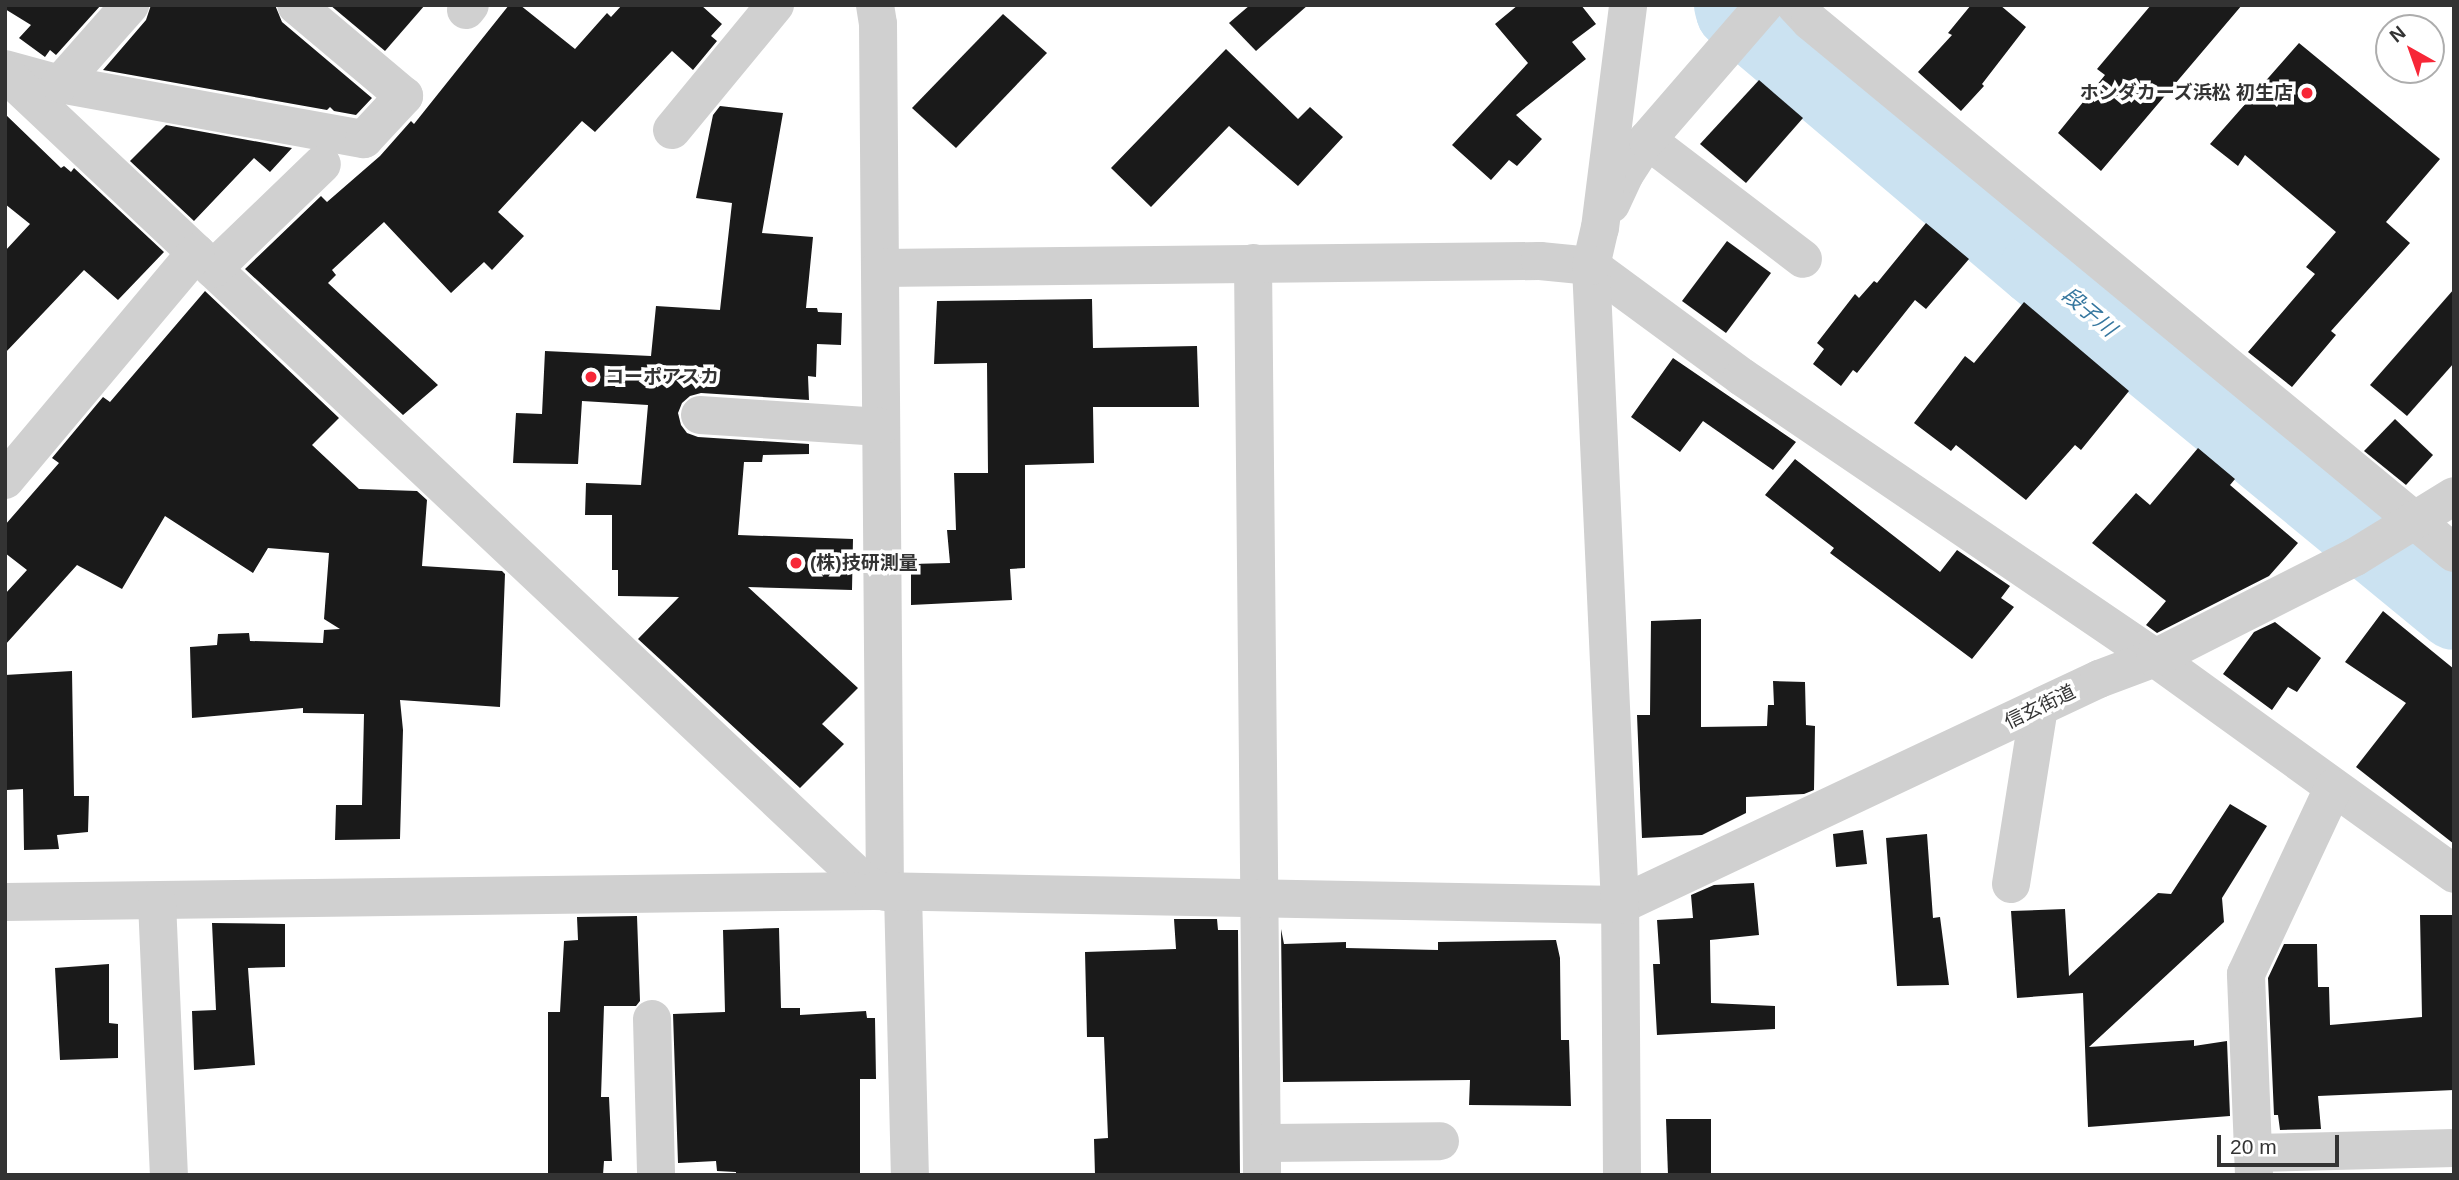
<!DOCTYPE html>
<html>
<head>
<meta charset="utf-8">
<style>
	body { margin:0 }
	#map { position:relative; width:2459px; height:1180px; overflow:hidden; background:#fff; font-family:Helvetica,"Noto Sans JP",sans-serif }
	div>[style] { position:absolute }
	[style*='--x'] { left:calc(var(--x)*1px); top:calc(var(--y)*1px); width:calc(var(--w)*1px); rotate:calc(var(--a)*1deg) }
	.river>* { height:74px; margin:-37px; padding:0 37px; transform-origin:37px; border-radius:37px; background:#cbe2f1 }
	.building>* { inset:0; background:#1a1a1a }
	.minor>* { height:38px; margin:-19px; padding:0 19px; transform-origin:19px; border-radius:19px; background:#d0d0d0 }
	.dots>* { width:19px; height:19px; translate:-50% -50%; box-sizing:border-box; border:4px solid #fff; border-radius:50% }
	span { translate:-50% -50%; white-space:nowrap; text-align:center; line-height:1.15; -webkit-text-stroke:7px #fff; paint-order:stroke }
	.poi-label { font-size:19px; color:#333; font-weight:700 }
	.right { translate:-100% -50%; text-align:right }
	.left { translate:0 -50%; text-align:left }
	.street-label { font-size:19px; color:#333 }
	.water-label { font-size:21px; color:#36779f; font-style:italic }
	.frame { position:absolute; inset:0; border:7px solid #333; pointer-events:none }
	.north { position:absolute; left:2375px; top:14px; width:70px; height:70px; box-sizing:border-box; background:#fff; border:2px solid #adadad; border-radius:50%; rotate:320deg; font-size:19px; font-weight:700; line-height:28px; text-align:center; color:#333 }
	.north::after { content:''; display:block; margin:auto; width:24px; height:32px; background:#f72737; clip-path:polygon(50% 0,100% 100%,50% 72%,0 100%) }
	.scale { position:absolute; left:2217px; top:1135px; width:122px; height:32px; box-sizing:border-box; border:4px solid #333; border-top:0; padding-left:9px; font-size:21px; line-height:24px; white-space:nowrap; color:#333; -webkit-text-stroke:5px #fff; paint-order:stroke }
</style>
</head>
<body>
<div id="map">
	<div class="river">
		<i style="--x:1731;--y:5;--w:7;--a:74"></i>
		<i style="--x:1733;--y:12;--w:397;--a:40.3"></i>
		<i style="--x:2036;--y:269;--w:541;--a:39.45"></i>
	</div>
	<div class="building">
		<i style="clip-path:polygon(5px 5px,101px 5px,56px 55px,50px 50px,45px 57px,19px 38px,31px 25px,5px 9px)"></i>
		<i style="clip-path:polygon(151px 5px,275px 5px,282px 22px,372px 98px,356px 115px,334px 111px,330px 107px,327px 110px,103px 70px,146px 20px)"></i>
		<i style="clip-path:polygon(330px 5px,425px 5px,385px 51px)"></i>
		<i style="clip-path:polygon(509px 5px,520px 5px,575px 49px,607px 13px,611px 17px,622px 5px,701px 5px,722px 24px,711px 36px,717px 41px,693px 70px,672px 51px,595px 132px,582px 121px,498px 212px,524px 236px,492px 270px,484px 262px,451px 293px,384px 222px,332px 270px,336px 275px,328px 283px,438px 385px,403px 415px,245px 269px,321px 196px,327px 202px,380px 156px,411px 121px,414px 124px)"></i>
		<i style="clip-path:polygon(1250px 5px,1308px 5px,1256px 51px,1229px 23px)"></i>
		<i style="clip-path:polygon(1518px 5px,1581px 5px,1596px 24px,1572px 42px,1586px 59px,1516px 115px,1542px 139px,1517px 166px,1509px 160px,1491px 180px,1452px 145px,1528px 63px,1495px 24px)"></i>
		<i style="clip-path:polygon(1971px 5px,2000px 5px,2026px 27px,1982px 84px,1984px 86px,1961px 111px,1918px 72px,1952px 35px,1948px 33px)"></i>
		<i style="clip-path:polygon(2151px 5px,2242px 5px,2101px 171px,2058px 133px,2105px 75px,2097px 69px)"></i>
		<i style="clip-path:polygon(1003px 14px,1047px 53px,956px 148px,912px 108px)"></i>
		<i style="clip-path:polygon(2299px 43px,2440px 159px,2386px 222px,2410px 243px,2331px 331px,2336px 335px,2292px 387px,2248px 352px,2315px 274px,2306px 267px,2336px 232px,2245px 155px,2238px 166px,2210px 144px)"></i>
		<i style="clip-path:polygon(1226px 49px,1298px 119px,1310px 107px,1343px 137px,1298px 186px,1229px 126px,1151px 207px,1111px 168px)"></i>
		<i style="clip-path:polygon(1759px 80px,1803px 118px,1746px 183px,1700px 144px)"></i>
		<i style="clip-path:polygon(720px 106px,783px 113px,762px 233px,813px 237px,806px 308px,817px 308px,818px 312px,842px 313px,841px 345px,817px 344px,816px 377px,808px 376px,809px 400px,701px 393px,690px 396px,682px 403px,678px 413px,681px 425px,687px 433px,698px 437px,809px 444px,809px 454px,763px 455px,762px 462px,744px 462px,738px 535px,853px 539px,852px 590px,748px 587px,858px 688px,822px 724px,844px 744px,800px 788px,638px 639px,679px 597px,618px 596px,618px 570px,612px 570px,612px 515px,585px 515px,586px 483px,641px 485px,648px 405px,582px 401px,578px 464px,513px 463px,516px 413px,542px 414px,545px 351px,651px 356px,656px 306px,720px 310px,732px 203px,696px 198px,713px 115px)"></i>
		<i style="clip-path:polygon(5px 114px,61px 168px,64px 166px,71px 172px,74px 168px,164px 252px,118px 300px,84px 270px,5px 353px,5px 251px,30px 224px,5px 204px)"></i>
		<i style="clip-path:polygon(166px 125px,292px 148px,270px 172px,254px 158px,194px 221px,130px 161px)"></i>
		<i style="clip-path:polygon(1926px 223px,1969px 259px,1926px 309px,1915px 300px,1857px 373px,1853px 370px,1841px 386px,1813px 364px,1824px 349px,1817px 343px,1855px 294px,1859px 298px,1874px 281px,1877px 283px)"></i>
		<i style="clip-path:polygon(1727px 241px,1771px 273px,1726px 333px,1682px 301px)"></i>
		<i style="clip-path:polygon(2454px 289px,2454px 363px,2407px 416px,2370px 385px)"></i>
		<i style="clip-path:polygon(205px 291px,339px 418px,312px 445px,359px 489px,417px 491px,427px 500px,422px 566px,502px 571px,505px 574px,500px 707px,400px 700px,403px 730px,400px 839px,335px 840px,336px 805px,362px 805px,364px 714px,303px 713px,303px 708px,192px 718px,190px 647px,217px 645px,218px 634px,249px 633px,250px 641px,323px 643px,324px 630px,340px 629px,324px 619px,329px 553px,268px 548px,253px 573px,165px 516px,122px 589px,77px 565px,5px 645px,5px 594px,27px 570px,5px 553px,5px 525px,59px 463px,52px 458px,103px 397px,110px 402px)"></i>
		<i style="clip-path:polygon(1092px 299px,1093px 348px,1197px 346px,1199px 407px,1093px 407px,1094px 463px,1025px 465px,1025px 568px,1010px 569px,1012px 600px,911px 605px,911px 564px,950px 563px,947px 530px,956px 530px,954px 473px,988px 473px,987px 363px,934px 364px,937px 301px)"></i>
		<i style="clip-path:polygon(2024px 302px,2129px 391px,2081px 450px,2075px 445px,2026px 500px,1956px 445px,1951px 451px,1914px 423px,1965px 356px,1974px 363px)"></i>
		<i style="clip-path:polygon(1673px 358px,1796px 442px,1773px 470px,1703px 421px,1680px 452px,1631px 417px)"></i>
		<i style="clip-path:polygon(2395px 419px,2433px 455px,2406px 485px,2364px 451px)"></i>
		<i style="clip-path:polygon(2198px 448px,2235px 479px,2230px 485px,2298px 543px,2269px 576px,2157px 633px,2146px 625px,2166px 601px,2092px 543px,2136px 493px,2150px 505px)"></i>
		<i style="clip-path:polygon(1795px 459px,1940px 572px,1957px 550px,2010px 586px,2001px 598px,2014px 607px,1972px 659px,1830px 553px,1834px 548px,1765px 495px)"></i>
		<i style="clip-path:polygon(2383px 611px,2454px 669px,2454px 844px,2356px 767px,2406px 703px,2345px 662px)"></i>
		<i style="clip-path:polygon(1701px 619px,1701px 727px,1767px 726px,1768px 705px,1774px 705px,1773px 681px,1805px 682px,1806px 725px,1815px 726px,1814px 790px,1804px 794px,1746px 797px,1746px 813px,1702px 835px,1642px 838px,1637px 715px,1650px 715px,1651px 621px)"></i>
		<i style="clip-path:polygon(2275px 622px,2321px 658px,2297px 692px,2288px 687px,2272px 710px,2223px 674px,2254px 632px)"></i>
		<i style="clip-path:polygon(72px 671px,74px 796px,89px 796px,88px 832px,57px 835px,59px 849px,24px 850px,23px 789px,7px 790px,5px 675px)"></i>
		<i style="clip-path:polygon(2230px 804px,2267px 826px,2222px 898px,2224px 922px,2089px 1047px,2194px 1040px,2194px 1046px,2227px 1041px,2230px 1116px,2088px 1127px,2083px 993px,2017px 998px,2011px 911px,2065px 909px,2069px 976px,2158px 893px,2171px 894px)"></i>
		<i style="clip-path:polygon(1863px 830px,1867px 864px,1836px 867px,1833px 834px)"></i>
		<i style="clip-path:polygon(1927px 834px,1933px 918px,1940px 917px,1949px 985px,1897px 986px,1886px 838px)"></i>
		<i style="clip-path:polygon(1754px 883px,1759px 935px,1710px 940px,1711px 1003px,1775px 1006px,1775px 1029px,1657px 1035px,1653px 964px,1660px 964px,1657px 920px,1693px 918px,1691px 895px,1714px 885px)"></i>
		<i style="clip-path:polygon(2420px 915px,2454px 915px,2454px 1090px,2318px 1096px,2321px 1129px,2280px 1130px,2278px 1115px,2274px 1115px,2268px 978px,2284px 944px,2317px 944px,2318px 987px,2329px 987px,2330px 1025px,2422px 1017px)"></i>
		<i style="clip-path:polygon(637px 916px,640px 1001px,636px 1006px,604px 1006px,601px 1097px,609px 1097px,612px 1161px,604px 1161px,603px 1175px,548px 1175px,548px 1012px,560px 1012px,564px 941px,578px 940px,577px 917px)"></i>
		<i style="clip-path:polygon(1174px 919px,1217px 919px,1218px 930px,1238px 930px,1240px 1175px,1095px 1175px,1094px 1139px,1108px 1138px,1104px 1037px,1087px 1037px,1085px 952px,1176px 949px)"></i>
		<i style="clip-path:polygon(212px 923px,285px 924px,285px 967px,248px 968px,255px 1065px,194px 1070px,192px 1011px,216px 1010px)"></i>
		<i style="clip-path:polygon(779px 928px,781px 1008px,800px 1008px,800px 1015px,866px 1011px,867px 1018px,875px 1018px,876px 1079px,860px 1079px,860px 1175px,736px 1175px,736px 1172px,717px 1171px,716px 1161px,678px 1163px,673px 1014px,725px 1012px,723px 930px)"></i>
		<i style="clip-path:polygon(1281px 929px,1284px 944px,1346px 942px,1346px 948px,1438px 950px,1438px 942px,1556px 940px,1560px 958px,1561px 1040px,1569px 1040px,1571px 1106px,1469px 1105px,1470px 1080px,1283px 1082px)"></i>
		<i style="clip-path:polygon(109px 964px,109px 1023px,118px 1024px,118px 1058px,60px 1060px,55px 968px)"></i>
		<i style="clip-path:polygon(1666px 1119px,1711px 1119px,1711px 1175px,1668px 1175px)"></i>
	</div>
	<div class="minor">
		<i style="--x:875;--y:5;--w:19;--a:81"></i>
		<i style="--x:878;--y:24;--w:868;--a:89.54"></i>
		<i style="--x:1795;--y:5;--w:22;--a:47"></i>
		<i style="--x:1810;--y:21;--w:835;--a:39.56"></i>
		<i style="--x:466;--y:10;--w:6;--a:-51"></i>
		<i style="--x:5;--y:69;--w:57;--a:15.3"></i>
		<i style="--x:60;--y:84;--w:309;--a:10.3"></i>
		<i style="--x:364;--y:139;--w:59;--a:-47.1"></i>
		<i style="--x:404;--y:96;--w:141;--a:-139.9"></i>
		<i style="--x:5;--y:73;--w:1193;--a:43.27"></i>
		<i style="--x:60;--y:84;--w:106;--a:-48.5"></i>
		<i style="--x:672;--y:130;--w:162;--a:-50.5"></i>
		<i style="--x:1647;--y:140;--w:196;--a:37.3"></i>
		<i style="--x:1611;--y:204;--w:33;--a:-65"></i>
		<i style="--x:1625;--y:174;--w:40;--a:-57.1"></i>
		<i style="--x:1647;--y:140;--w:179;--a:-49.1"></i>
		<i style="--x:1253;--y:263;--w:912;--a:89.43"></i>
		<i style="--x:880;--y:268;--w:660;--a:-0.61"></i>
		<i style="--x:1540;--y:261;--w:51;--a:5.6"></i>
		<i style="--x:1591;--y:266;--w:187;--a:36.3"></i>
		<i style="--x:1742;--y:377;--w:500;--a:34.2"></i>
		<i style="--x:2155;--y:658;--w:369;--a:35.8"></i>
		<i style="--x:213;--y:269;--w:151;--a:-43.9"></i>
		<i style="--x:700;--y:415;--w:181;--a:3.8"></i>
		<i style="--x:5;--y:480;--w:297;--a:-50"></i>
		<i style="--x:2011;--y:884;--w:178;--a:-81"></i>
		<i style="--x:903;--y:893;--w:282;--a:88.6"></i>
		<i style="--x:5;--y:902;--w:869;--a:-0.73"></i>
		<i style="--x:874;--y:891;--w:746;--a:1.08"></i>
		<i style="--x:1620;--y:905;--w:530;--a:-25.26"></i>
		<i style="--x:2099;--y:679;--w:60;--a:-20.6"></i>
		<i style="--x:2155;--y:658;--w:224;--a:-26.8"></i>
		<i style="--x:2355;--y:557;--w:116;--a:-31.6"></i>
		<i style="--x:157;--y:902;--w:273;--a:87.5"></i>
		<i style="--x:652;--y:1019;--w:156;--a:88.5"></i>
		<i style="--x:1262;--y:1143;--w:178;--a:-0.6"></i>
		<i style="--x:2253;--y:1153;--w:201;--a:-1.4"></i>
		<i style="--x:1622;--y:1175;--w:270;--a:-90.4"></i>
		<i style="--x:1620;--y:905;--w:640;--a:-92.6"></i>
		<i style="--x:1591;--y:266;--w:39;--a:-77"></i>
		<i style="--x:1600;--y:228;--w:225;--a:-82.8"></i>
		<i style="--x:2254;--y:1175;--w:201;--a:-92.3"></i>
		<i style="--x:2246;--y:974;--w:205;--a:-64.9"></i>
	</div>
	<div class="dots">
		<i style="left:2307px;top:93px;background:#f72737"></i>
		<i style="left:591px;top:377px;background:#f72737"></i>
		<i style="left:796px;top:563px;background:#f72737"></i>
	</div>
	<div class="poi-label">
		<span class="right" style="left:2293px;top:93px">ホンダカーズ浜松 初生店</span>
		<span class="left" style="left:605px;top:377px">コーポアスカ</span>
		<span class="left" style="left:810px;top:563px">(株)技研測量</span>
	</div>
	<div class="street-label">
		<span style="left:2040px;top:707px;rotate:-26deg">信玄街道</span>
	</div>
	<div class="water-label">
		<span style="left:2089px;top:312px;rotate:40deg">段子川</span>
	</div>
	<div class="frame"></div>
	<div class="north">N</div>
	<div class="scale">20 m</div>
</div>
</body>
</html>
